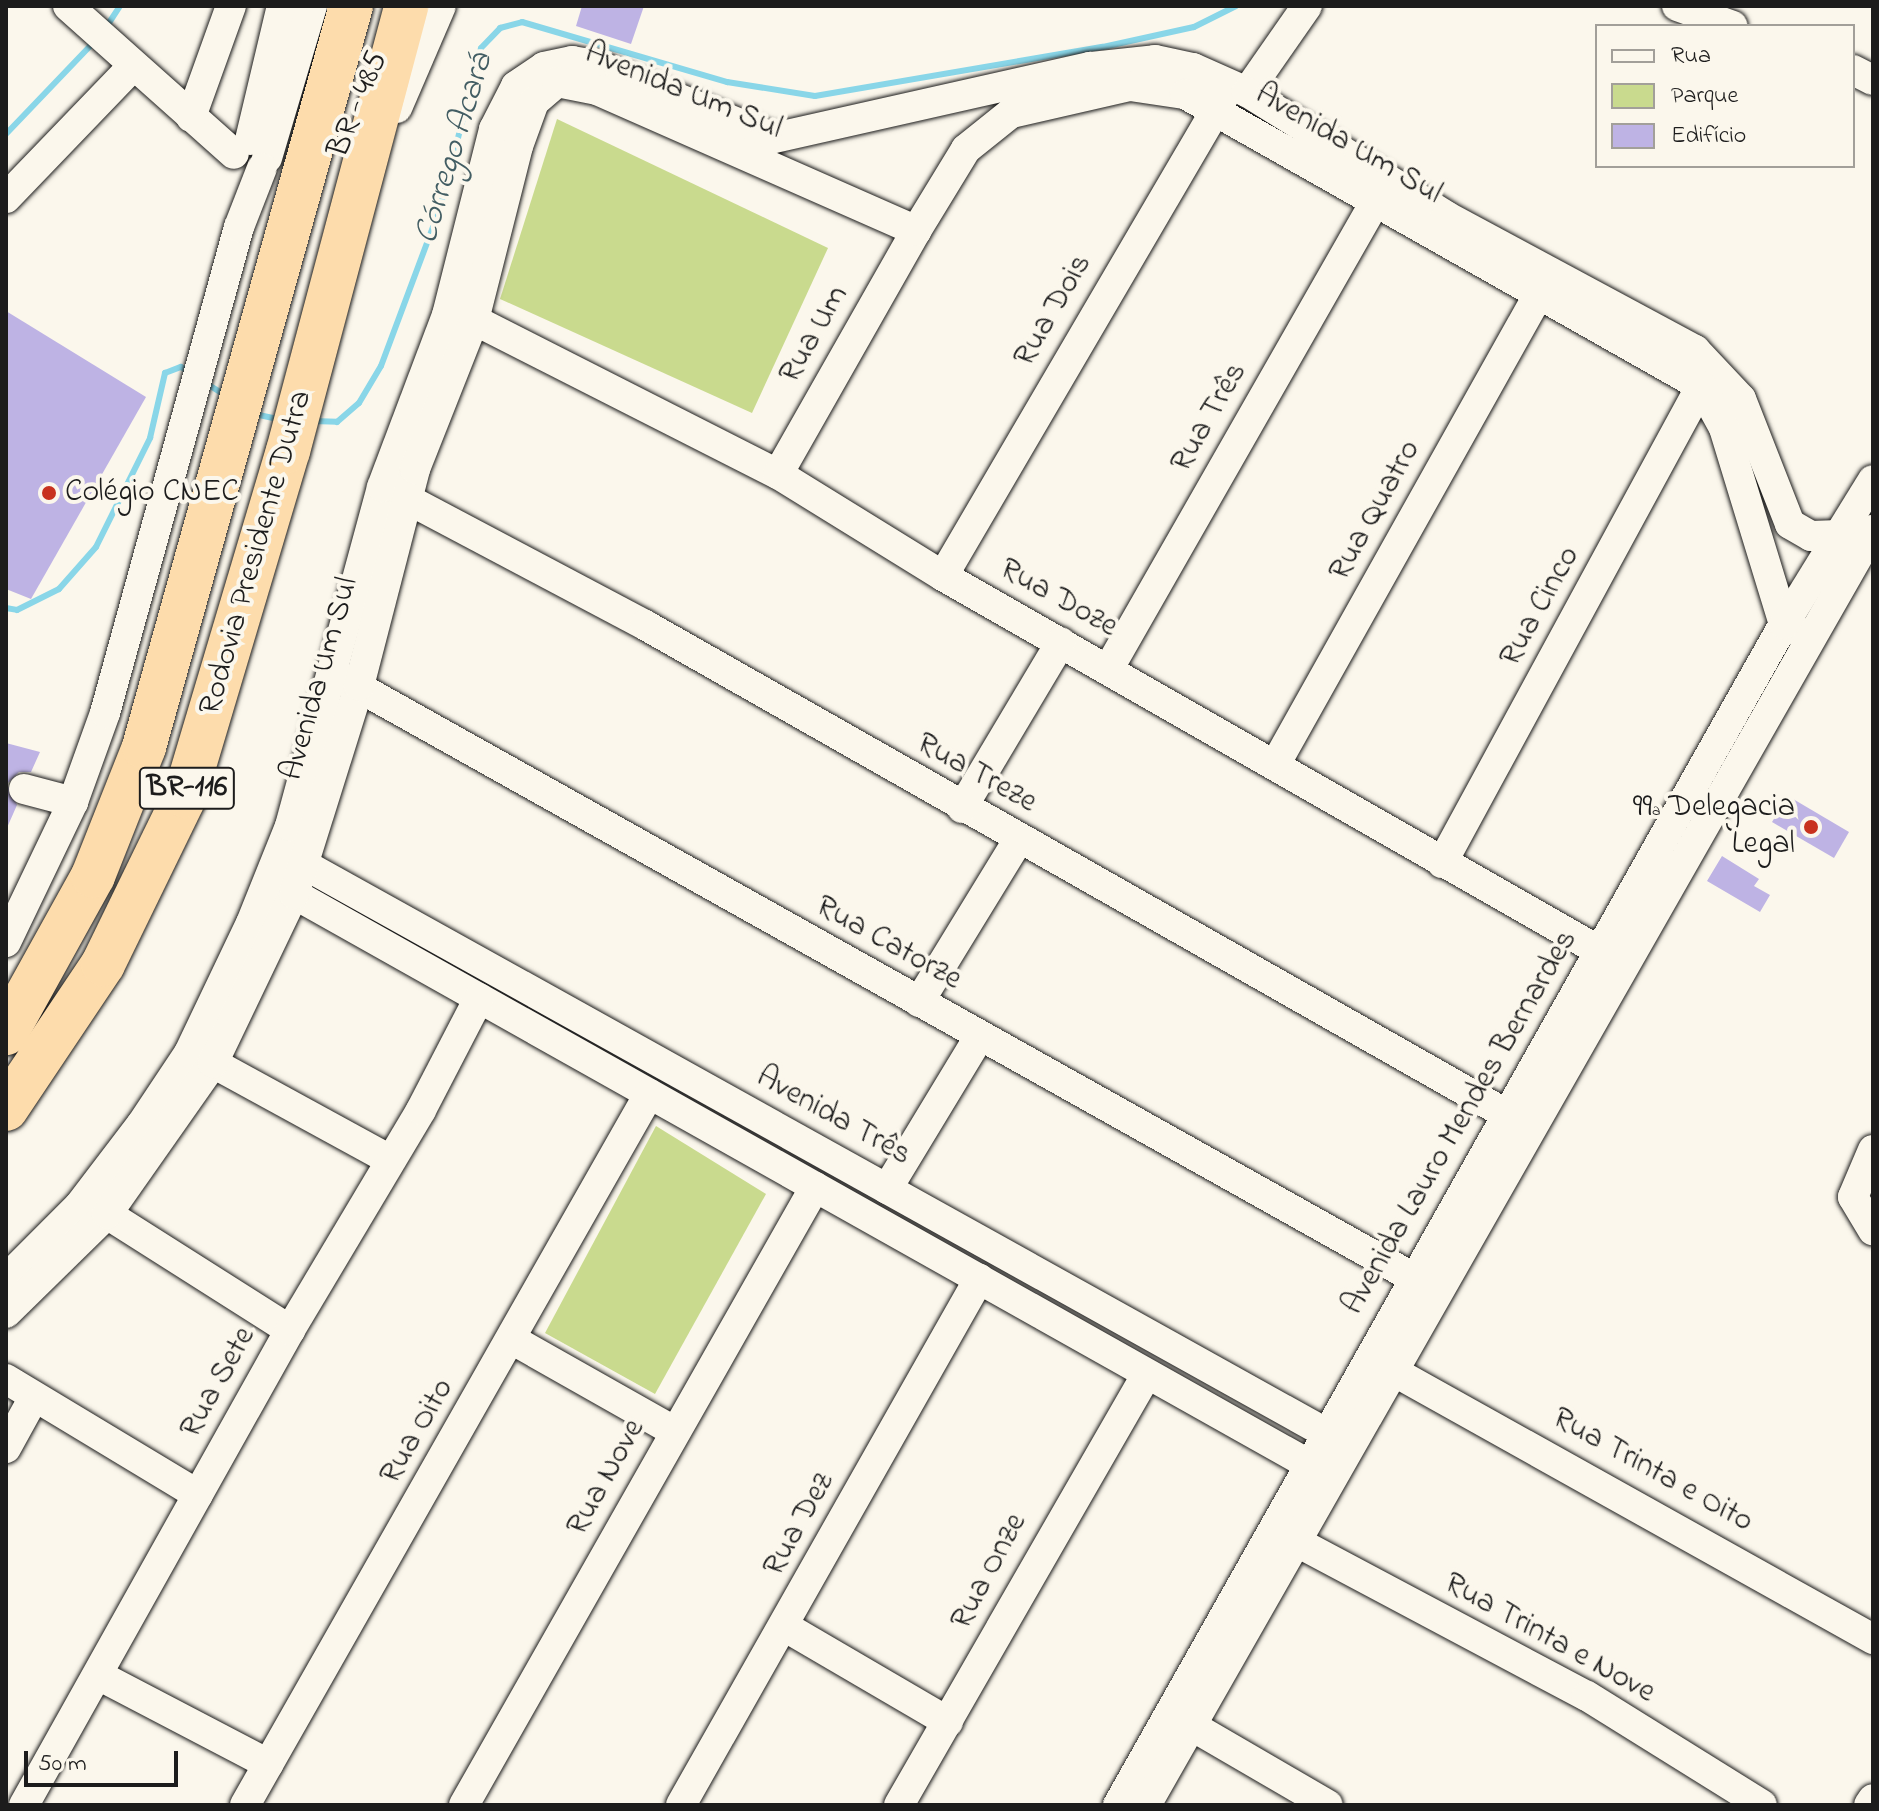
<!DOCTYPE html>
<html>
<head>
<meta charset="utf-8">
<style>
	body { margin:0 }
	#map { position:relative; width:1879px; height:1811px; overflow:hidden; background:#fbf7ec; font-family:"Indie Flower",sans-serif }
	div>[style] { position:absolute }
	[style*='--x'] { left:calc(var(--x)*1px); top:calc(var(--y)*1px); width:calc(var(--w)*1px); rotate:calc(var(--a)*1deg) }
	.green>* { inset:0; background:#c9da8e }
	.stream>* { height:6px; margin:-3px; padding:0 3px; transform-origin:3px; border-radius:3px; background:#89d6e8 }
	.building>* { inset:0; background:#beb3e4 }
	.roads { filter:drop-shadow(0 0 2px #1c1c1c) drop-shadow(0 0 2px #1c1c1c) }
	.minor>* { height:30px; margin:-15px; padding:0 15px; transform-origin:15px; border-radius:15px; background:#fbf7ec }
	.highway>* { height:44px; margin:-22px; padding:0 22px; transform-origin:22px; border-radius:22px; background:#fddcac }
	.dots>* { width:22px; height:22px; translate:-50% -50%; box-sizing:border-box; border:4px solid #fbf7ec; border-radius:50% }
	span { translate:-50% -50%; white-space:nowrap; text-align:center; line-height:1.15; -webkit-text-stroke:8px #fbf7ec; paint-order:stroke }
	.shield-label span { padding:2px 6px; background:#fbf7ec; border:2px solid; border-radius:6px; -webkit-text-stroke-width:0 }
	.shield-label { font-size:30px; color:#1c1c1c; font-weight:700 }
	.street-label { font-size:32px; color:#1c1c1c }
	.poi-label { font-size:32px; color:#1c1c1c }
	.left { translate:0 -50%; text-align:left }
	.right { translate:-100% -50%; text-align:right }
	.water-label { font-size:34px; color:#425d63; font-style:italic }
	.frame { position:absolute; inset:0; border:8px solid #1c1c1c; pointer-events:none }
	.legend { position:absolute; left:1595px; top:24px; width:260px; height:144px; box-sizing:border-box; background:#fbf7ec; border:2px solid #a29f99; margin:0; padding:10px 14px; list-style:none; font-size:24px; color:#1c1c1c }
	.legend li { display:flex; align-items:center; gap:16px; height:40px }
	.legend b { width:40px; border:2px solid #a29f99 }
	.scale { position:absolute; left:24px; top:1751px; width:154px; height:36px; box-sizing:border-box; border:4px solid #1c1c1c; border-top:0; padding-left:10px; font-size:24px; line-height:28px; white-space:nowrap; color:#1c1c1c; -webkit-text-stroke:6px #fbf7ec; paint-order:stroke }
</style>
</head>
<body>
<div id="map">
	<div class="green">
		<i style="clip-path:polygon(557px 119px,828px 248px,752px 413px,500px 299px)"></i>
		<i style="clip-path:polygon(656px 1126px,766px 1194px,655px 1394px,545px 1333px)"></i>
	</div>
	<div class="stream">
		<i style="--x:105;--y:29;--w:27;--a:-57"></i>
		<i style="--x:6;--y:134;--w:129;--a:-46.3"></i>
		<i style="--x:204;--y:382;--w:25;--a:32"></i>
		<i style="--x:254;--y:414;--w:29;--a:12"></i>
		<i style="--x:313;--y:421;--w:24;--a:2"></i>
		<i style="--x:337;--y:422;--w:29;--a:-41"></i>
		<i style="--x:359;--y:403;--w:43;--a:-59.3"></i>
		<i style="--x:381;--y:366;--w:169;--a:-69.5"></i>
		<i style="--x:440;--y:208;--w:165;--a:-75.6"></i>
		<i style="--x:481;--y:48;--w:28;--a:-46"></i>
		<i style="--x:500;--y:28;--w:23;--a:-15"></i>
		<i style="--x:522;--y:22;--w:214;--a:16.3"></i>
		<i style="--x:727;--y:82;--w:89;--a:9"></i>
		<i style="--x:815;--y:96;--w:292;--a:-9.7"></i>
		<i style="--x:1103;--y:47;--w:93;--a:-12.4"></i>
		<i style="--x:1194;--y:27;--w:47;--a:-26.6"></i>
		<i style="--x:6;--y:608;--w:11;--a:10"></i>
		<i style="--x:17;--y:610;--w:47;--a:-26.6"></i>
		<i style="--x:59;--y:589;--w:56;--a:-48.6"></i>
		<i style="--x:96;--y:547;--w:122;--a:-63.6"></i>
		<i style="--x:150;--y:438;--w:67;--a:-77"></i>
		<i style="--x:165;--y:373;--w:17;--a:-21"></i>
		<i style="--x:181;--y:367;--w:12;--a:31"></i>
	</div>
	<div class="building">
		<i style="clip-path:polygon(582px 6px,644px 6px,631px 44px,576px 26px)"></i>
		<i style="clip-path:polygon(6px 311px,146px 397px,31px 599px,6px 589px)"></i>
		<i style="clip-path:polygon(6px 743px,40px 752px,31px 772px,19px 772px,7px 784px,17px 805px,6px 830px)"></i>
		<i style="clip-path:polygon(1788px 796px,1849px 832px,1834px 858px,1772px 822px)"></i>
		<i style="clip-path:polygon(1722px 856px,1759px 879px,1754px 886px,1770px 895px,1760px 912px,1707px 881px)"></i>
	</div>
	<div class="roads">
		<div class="minor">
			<i style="--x:68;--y:6;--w:222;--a:41.7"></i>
			<i style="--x:1677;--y:6;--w:59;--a:19.7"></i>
			<i style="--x:1853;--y:70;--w:22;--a:27"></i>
			<i style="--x:1247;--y:92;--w:105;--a:-55.1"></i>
			<i style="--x:397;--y:108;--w:111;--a:-66.7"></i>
			<i style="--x:191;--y:117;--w:118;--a:-70.2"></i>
			<i style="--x:250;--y:140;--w:138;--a:-76.6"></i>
			<i style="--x:267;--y:158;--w:159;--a:-73.5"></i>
			<i style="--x:6;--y:198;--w:183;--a:-46.1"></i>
			<i style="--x:474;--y:320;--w:341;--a:26.9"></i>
			<i style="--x:778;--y:474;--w:194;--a:31.7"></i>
			<i style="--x:943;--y:576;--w:758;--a:29.74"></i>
			<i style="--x:778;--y:474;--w:279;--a:-60.4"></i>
			<i style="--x:409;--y:500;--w:267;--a:27.9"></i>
			<i style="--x:645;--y:625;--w:992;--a:29.59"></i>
			<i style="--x:943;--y:576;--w:562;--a:-59.65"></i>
			<i style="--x:1109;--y:668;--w:534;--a:-60.27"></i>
			<i style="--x:342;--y:678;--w:1226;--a:29.24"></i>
			<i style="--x:1275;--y:765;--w:542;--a:-60.74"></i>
			<i style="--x:24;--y:789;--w:51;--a:14.9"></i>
			<i style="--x:962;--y:808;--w:193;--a:-59.2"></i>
			<i style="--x:1442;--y:863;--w:543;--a:-61.5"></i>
			<i style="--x:305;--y:865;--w:1168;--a:29.09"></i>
			<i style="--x:294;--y:894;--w:1182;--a:29.34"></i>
			<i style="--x:6;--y:942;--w:155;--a:-64.4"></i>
			<i style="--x:73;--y:802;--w:95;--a:-70.2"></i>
			<i style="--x:105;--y:713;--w:504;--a:-74.59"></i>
			<i style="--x:239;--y:227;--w:63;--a:-68.7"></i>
			<i style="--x:919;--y:1002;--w:191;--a:-58.5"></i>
			<i style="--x:213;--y:1063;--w:202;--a:28.7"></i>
			<i style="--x:1873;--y:1150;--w:51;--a:113.1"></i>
			<i style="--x:1853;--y:1197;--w:39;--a:59"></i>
			<i style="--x:887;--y:1189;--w:178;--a:-58.8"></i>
			<i style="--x:107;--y:1214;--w:217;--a:32.4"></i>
			<i style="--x:6;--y:1279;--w:103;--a:-45"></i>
			<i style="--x:79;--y:1206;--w:102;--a:-52.6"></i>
			<i style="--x:141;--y:1125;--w:87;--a:-56.3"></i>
			<i style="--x:189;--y:1053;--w:144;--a:-64.5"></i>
			<i style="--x:251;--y:923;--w:105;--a:-68.1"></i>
			<i style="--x:290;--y:826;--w:351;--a:-74.8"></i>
			<i style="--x:382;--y:487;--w:184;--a:-69.3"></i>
			<i style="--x:447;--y:315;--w:192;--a:-75.8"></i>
			<i style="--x:494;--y:129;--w:48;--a:-62.9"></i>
			<i style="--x:516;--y:86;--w:34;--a:-34"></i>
			<i style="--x:544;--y:67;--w:29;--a:-12"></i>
			<i style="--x:572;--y:61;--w:28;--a:10"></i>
			<i style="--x:600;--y:66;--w:188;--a:22.5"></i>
			<i style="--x:774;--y:138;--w:324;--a:-12.7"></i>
			<i style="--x:1090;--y:67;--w:65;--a:-6.1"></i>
			<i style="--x:1155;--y:60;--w:39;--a:12"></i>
			<i style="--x:1193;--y:68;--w:59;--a:24"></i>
			<i style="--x:1247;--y:92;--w:234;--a:31.9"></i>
			<i style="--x:1446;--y:216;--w:283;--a:28.3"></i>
			<i style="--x:1695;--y:350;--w:67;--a:46.8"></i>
			<i style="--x:1741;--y:399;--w:134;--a:68.6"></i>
			<i style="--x:1790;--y:524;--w:24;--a:30"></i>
			<i style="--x:1811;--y:536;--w:28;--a:-2"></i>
			<i style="--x:6;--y:1313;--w:141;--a:-44.4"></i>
			<i style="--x:107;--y:1214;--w:184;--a:-54.9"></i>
			<i style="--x:213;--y:1063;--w:187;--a:-64.4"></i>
			<i style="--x:294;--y:894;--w:218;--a:-72.6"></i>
			<i style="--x:359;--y:686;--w:224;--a:-75.5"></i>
			<i style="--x:415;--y:469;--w:160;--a:-68.4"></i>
			<i style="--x:474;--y:320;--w:179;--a:-75.8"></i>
			<i style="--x:518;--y:146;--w:47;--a:-70"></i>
			<i style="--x:534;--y:102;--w:30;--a:-41"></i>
			<i style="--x:557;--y:82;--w:41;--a:11.3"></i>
			<i style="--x:597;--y:90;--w:349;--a:23.8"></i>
			<i style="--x:916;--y:231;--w:96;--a:-58.6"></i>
			<i style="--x:966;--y:149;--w:58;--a:-38.7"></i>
			<i style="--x:1011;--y:113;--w:122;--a:-12.8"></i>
			<i style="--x:1130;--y:86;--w:56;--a:8.3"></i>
			<i style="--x:1185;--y:94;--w:593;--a:29.51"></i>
			<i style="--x:1701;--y:386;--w:48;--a:61.3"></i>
			<i style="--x:1724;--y:428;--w:205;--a:73"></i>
			<i style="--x:1784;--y:624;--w:30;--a:27"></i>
			<i style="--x:513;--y:1340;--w:185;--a:29.5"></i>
			<i style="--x:1393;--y:1371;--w:550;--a:29.18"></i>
			<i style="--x:6;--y:1379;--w:224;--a:31.1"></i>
			<i style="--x:6;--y:1448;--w:58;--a:-61.2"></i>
			<i style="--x:1297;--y:1542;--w:328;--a:28"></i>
			<i style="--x:1587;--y:1696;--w:206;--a:31.9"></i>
			<i style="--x:784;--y:1626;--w:190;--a:30.3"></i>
			<i style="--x:100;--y:1676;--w:190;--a:27.6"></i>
			<i style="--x:1192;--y:1726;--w:157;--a:30.2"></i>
			<i style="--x:24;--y:1805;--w:544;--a:-60.75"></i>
			<i style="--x:290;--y:1330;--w:256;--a:-59.2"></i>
			<i style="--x:421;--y:1110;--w:126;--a:-62.6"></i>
			<i style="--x:245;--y:1805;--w:818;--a:-60.39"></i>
			<i style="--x:464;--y:1805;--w:711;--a:-60.41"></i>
			<i style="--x:681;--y:1805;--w:605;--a:-60.47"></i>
			<i style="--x:899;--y:1805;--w:497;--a:-60.1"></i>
			<i style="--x:1118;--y:1805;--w:1356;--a:-60.58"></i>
			<i style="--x:1784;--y:624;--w:169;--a:-58.3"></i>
			<i style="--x:1146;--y:1805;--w:1468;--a:-60.31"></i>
			<i style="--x:1869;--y:1805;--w:7;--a:-56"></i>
		</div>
		<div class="highway">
			<i style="--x:6;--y:1033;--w:179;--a:-61"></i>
			<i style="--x:93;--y:876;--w:139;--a:-68.4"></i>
			<i style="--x:144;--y:747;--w:769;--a:-74.39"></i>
			<i style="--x:6;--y:1109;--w:174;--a:-56.2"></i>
			<i style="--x:103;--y:964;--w:187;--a:-64"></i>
			<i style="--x:185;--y:796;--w:360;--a:-73.4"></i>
			<i style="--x:288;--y:451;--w:460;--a:-75.1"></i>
		</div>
	</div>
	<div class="dots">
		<i style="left:49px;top:493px;background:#c8321e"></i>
		<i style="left:1811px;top:827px;background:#c8321e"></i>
	</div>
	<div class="shield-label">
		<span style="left:187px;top:788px">BR-116</span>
	</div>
	<div class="street-label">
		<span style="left:683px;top:92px;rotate:22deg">Avenida Um Sul</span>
		<span style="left:359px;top:105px;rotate:-68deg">BR - 485</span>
		<span style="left:1348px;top:145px;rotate:30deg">Avenida Um Sul</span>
		<span style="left:1054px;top:311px;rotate:-60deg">Rua Dois</span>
		<span style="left:815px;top:335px;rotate:-60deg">Rua Um</span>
		<span style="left:1210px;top:418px;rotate:-60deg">Rua Três</span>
		<span style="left:1376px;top:511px;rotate:-61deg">Rua Quatro</span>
		<span style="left:257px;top:553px;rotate:-74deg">Rodovia Presidente Dutra</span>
		<span style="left:1058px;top:599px;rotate:29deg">Rua Doze</span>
		<span style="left:1541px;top:607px;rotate:-61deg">Rua Cinco</span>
		<span style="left:321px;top:679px;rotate:-74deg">Avenida Um Sul</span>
		<span style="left:976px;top:774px;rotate:29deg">Rua Treze</span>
		<span style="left:888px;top:944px;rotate:29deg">Rua Catorze</span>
		<span style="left:833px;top:1117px;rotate:29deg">Avenida Três</span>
		<span style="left:1461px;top:1123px;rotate:-60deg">Avenida Lauro Mendes Bernardes</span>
		<span style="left:219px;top:1383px;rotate:-61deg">Rua Sete</span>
		<span style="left:418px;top:1432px;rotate:-60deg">Rua Oito</span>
		<span style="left:1652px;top:1471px;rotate:29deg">Rua Trinta e Oito</span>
		<span style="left:607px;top:1478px;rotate:-61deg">Rua Nove</span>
		<span style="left:800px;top:1525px;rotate:-61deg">Rua Dez</span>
		<span style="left:990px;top:1572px;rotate:-62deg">Rua Onze</span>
		<span style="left:1549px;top:1639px;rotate:29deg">Rua Trinta e Nove</span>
	</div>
	<div class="poi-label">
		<span class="left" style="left:65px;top:493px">Colégio CNEC</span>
		<span class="right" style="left:1795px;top:827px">99ª Delegacia<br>Legal</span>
	</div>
	<div class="water-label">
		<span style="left:455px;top:149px;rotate:-73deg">Córrego Acará</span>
	</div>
	<div class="frame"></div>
	<ul class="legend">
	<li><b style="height:10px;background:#fbf7ec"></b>Rua</li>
	<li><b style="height:22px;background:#c9da8e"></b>Parque</li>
	<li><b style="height:22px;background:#beb3e4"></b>Edifício</li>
	</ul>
	<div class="scale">50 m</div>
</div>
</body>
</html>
